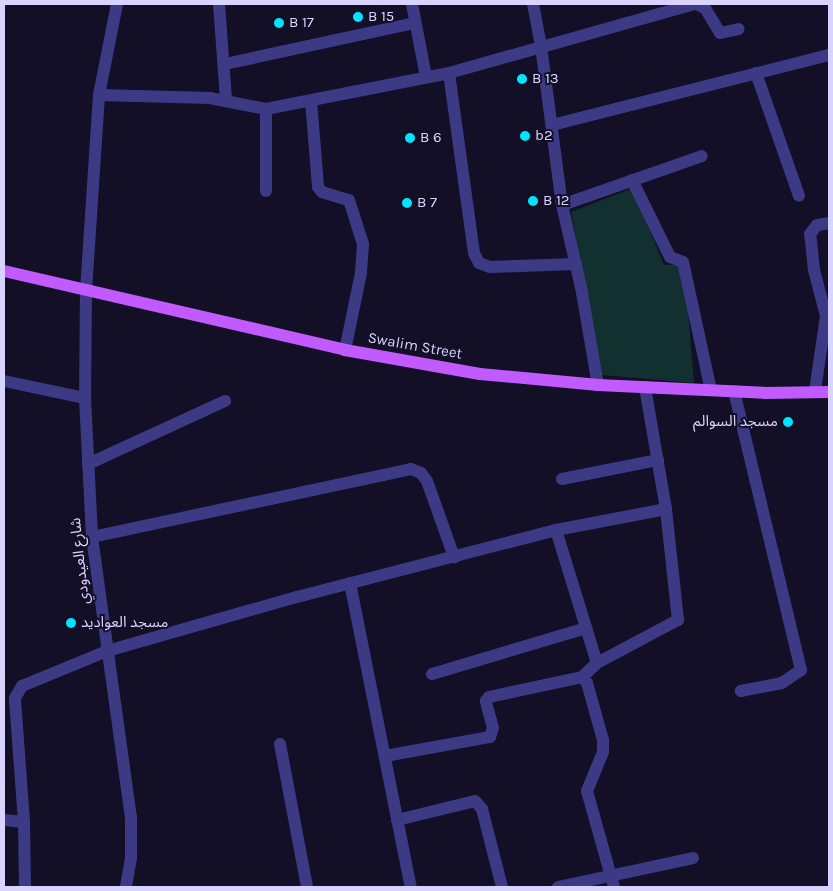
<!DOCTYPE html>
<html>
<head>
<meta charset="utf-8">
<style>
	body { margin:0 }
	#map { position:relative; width:833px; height:891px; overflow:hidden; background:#130f26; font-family:Karla,"Noto Sans Arabic",sans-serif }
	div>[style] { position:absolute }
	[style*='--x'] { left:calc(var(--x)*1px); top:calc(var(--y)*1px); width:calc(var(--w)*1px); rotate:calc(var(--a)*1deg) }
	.green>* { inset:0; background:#12302f }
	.minor>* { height:12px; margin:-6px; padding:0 6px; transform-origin:6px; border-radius:6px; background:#3d3a85 }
	.major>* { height:12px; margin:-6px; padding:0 6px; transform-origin:6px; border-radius:6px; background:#c25bff }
	.dots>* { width:14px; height:14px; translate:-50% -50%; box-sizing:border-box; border:2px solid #130f26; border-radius:50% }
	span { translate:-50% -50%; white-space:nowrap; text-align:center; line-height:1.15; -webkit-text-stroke:4px #130f26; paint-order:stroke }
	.poi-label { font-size:15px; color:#d9d4ff }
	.left { translate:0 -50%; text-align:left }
	.right { translate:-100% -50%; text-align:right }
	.street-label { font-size:15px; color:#d9d4ff }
	.frame { position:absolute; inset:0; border:5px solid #d9d4ff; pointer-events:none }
</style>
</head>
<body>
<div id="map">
	<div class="green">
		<i style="clip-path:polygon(633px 188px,664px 265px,678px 264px,687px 297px,694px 383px,602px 375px,571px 212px)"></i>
	</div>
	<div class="minor">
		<i style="--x:117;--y:4;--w:93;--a:101.2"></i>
		<i style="--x:99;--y:95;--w:194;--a:93.8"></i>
		<i style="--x:86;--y:289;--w:109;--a:90.5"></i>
		<i style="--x:85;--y:398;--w:139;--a:87.1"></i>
		<i style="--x:92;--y:537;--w:283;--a:82.1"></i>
		<i style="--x:131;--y:817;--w:41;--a:90"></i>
		<i style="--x:131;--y:858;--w:29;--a:100"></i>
		<i style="--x:219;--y:4;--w:96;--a:85.8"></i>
		<i style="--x:412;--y:4;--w:74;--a:79.1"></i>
		<i style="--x:533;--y:4;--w:43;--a:79.2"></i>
		<i style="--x:541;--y:46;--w:160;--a:82.5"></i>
		<i style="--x:562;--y:205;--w:84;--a:77"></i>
		<i style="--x:581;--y:287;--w:99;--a:80.2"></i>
		<i style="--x:696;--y:4;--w:10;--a:24"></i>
		<i style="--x:705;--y:8;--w:29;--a:59"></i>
		<i style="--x:720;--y:33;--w:19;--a:-12"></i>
		<i style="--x:225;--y:64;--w:194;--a:-12.2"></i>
		<i style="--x:449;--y:73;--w:182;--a:82.1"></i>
		<i style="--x:474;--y:253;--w:11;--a:63"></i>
		<i style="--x:479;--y:263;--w:12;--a:20"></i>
		<i style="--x:490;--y:267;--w:86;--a:-2"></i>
		<i style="--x:756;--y:73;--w:130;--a:70.7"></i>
		<i style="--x:99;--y:95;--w:111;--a:1.5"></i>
		<i style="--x:210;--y:98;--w:57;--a:11.1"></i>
		<i style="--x:266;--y:109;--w:187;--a:-11.1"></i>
		<i style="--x:449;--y:73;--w:255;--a:-15.7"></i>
		<i style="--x:311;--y:101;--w:86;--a:85.3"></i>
		<i style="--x:318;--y:187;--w:6;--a:51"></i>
		<i style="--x:322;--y:192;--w:28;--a:17"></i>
		<i style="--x:349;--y:200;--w:46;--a:72.3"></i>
		<i style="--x:363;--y:244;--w:29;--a:94"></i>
		<i style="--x:361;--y:273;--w:79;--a:101.7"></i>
		<i style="--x:552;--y:125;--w:286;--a:-14.2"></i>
		<i style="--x:632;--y:180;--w:86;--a:63.7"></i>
		<i style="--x:670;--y:257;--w:14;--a:21"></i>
		<i style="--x:683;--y:262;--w:131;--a:77.7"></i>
		<i style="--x:266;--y:191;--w:82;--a:-90"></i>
		<i style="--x:562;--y:205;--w:148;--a:-19.3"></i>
		<i style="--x:4;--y:381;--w:83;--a:11.9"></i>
		<i style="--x:734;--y:391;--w:287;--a:76.5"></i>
		<i style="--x:801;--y:670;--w:23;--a:146"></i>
		<i style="--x:782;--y:683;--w:42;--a:169"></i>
		<i style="--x:815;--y:391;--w:76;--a:-81.7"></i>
		<i style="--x:826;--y:316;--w:48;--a:-104.6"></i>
		<i style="--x:814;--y:270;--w:36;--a:-96"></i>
		<i style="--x:810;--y:234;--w:11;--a:-52"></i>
		<i style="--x:817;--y:225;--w:12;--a:-9"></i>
		<i style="--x:88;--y:464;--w:151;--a:-24.7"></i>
		<i style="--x:562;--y:479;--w:98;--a:-11.2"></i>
		<i style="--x:556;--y:530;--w:139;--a:72.9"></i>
		<i style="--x:597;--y:663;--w:21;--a:137"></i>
		<i style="--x:582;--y:677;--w:8;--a:50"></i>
		<i style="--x:587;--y:683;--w:59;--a:74.3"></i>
		<i style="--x:603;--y:740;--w:12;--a:90"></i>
		<i style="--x:603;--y:752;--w:42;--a:112.3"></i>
		<i style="--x:587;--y:791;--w:100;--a:74.3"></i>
		<i style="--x:92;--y:537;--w:326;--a:-12"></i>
		<i style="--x:411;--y:469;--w:11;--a:22"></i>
		<i style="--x:421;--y:473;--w:10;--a:53"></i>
		<i style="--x:427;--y:481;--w:81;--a:70.4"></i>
		<i style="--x:350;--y:583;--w:310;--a:78.7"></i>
		<i style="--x:597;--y:663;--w:92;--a:-28"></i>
		<i style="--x:678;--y:620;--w:112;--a:-96.2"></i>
		<i style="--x:432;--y:674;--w:161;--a:-16.6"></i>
		<i style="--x:280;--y:744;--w:146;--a:79.3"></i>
		<i style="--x:385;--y:756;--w:107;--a:-10.3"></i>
		<i style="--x:490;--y:737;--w:9;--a:-72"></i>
		<i style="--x:493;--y:728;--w:28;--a:-105"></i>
		<i style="--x:486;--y:701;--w:5;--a:-53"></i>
		<i style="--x:489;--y:697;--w:95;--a:-12.1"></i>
		<i style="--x:4;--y:820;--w:20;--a:6"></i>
		<i style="--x:397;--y:820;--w:80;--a:-13.7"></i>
		<i style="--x:475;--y:801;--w:11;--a:49"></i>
		<i style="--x:482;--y:809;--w:81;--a:75.6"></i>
		<i style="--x:25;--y:887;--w:65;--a:-90.9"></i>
		<i style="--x:24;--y:822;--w:124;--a:-94.2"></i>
		<i style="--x:15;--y:698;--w:14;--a:-60"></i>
		<i style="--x:22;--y:686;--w:92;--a:-22.4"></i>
		<i style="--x:107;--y:651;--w:198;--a:-15.9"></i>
		<i style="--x:297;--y:597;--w:268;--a:-14.5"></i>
		<i style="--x:556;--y:530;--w:112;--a:-10.8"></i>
		<i style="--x:666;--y:509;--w:124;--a:-99.8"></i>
		<i style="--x:558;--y:887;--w:138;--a:-12.1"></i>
	</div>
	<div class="major">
		<i style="--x:4;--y:271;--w:350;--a:13"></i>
		<i style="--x:345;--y:350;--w:137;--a:10.1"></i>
		<i style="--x:480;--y:374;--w:119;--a:5.3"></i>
		<i style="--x:598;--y:385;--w:167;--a:2.7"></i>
		<i style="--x:765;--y:393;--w:64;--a:-0.9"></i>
	</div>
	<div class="dots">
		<i style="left:358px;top:17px;background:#00e5ff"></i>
		<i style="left:279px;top:23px;background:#00e5ff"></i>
		<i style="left:522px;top:79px;background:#00e5ff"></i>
		<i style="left:525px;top:136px;background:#00e5ff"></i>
		<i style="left:410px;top:138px;background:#00e5ff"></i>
		<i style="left:533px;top:201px;background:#00e5ff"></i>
		<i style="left:407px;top:203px;background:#00e5ff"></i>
		<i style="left:788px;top:422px;background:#00e5ff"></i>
		<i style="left:71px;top:623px;background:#00e5ff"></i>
	</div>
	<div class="poi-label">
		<span class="left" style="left:368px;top:17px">B 15</span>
		<span class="left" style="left:289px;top:23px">B 17</span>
		<span class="left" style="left:532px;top:79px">B 13</span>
		<span class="left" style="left:535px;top:136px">b2</span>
		<span class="left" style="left:420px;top:138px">B 6</span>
		<span class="left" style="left:543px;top:201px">B 12</span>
		<span class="left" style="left:417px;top:203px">B 7</span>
		<span class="right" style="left:778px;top:422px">مسجد السوالم</span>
		<span class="left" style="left:81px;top:623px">مسجد العواديد</span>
	</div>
	<div class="street-label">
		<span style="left:415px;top:346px;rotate:10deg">Swalim Street</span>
		<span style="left:80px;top:561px;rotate:-96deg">شارع العيدودي</span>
	</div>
	<div class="frame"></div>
</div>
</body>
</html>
